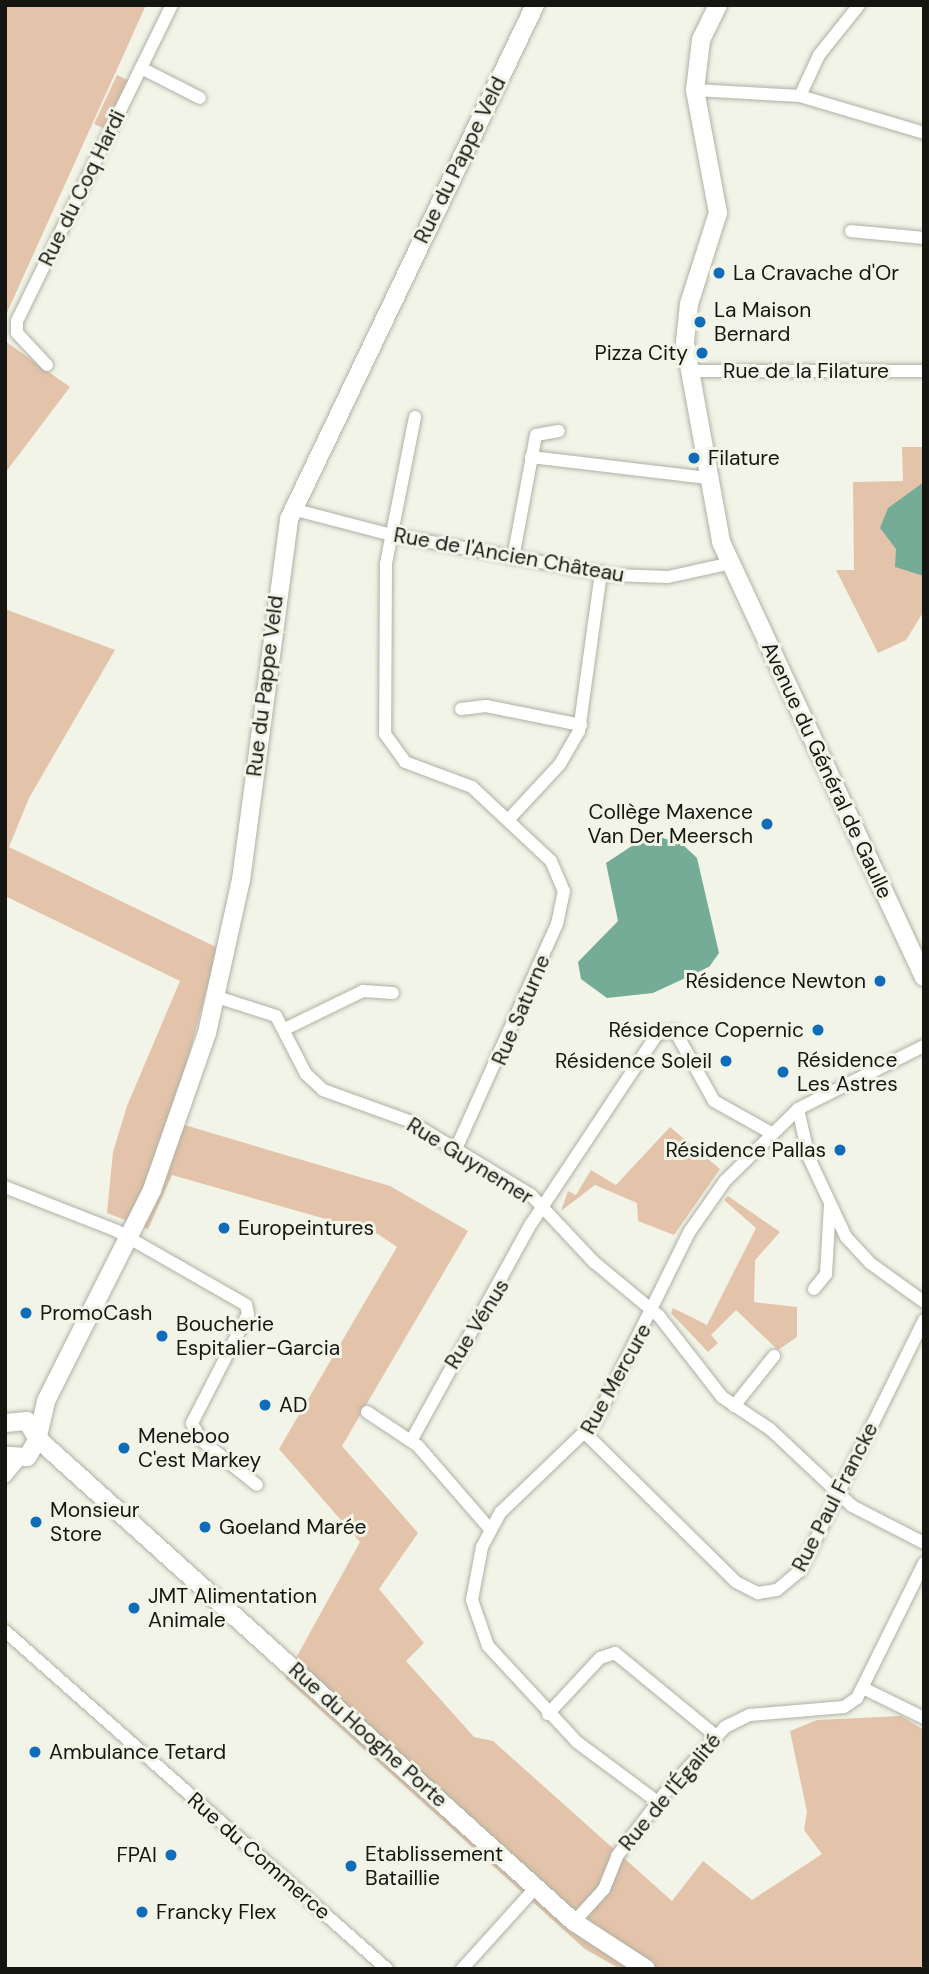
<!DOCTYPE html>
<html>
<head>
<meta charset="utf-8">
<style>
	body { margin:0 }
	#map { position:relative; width:929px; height:1974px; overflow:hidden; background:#f1f4e7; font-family:"DM Sans",sans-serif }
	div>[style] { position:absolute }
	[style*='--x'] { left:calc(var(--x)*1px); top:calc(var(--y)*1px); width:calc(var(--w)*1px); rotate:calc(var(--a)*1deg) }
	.green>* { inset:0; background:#e3c3a9 }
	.water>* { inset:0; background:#74ac98 }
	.roads { filter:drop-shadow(0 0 2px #afb1a5) drop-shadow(0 0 2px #afb1a5) }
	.street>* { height:12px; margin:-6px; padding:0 6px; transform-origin:6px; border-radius:6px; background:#fff }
	.secondary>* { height:18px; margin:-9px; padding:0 9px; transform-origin:9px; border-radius:9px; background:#fff }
	.dots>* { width:19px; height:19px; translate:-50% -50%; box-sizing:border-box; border:4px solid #f1f4e7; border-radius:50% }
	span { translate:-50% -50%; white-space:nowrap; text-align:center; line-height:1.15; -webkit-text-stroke:6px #f1f4e7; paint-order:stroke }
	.street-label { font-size:21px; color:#151612 }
	.poi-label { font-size:21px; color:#151612 }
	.left { translate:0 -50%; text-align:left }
	.right { translate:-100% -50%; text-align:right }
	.frame { position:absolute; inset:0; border:7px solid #151612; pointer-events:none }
</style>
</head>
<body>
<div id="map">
	<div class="green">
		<i style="clip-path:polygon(5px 5px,146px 5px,5px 317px)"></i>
		<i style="clip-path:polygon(117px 75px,129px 81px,105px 129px,94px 124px)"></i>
		<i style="clip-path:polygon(5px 341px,70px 387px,5px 473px)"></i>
		<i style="clip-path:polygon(902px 447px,924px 447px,924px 611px,906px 640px,878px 653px,836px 570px,854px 570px,853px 482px,903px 481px)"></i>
		<i style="clip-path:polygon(5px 609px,115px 650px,29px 798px,9px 847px,218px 948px,171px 1121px,390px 1186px,468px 1231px,342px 1446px,418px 1533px,379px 1589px,424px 1643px,406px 1661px,474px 1737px,493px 1741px,672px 1901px,703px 1861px,752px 1900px,822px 1854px,804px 1830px,807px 1812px,790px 1731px,817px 1720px,901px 1716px,924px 1730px,924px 1969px,620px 1969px,585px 1949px,285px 1678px,360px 1542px,279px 1449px,397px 1247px,378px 1234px,172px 1175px,148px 1229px,107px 1213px,113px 1152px,127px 1106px,180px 981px,5px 896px)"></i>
		<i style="clip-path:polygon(670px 1127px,720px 1169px,674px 1235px,638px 1221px,637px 1203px,595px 1185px,561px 1211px,568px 1191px,576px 1195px,591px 1170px,616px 1185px)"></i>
		<i style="clip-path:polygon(728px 1196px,780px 1232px,755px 1260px,754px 1302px,797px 1307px,797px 1337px,778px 1350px,736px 1310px,711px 1335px,718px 1343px,708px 1352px,671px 1313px,673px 1308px,707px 1325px,756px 1228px,724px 1200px)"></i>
	</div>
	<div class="water">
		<i style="clip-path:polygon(924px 482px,924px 576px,895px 567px,896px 549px,880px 528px,888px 508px)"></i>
		<i style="clip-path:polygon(650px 834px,682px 844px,697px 858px,719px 953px,709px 967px,653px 993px,607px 998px,581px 979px,578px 962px,618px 921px,606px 863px)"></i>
	</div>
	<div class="roads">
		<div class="street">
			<i style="--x:141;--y:68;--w:66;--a:27"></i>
			<i style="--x:695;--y:90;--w:105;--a:3.3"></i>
			<i style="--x:800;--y:96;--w:129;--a:16.6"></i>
			<i style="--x:800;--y:96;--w:45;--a:-65.1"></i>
			<i style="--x:819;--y:55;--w:64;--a:-51.3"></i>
			<i style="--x:851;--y:231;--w:73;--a:5.5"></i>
			<i style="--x:47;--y:365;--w:44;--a:-133.2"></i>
			<i style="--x:17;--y:333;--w:12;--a:-90"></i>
			<i style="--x:17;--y:321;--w:352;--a:-63.9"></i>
			<i style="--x:688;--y:371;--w:236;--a:0"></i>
			<i style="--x:415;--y:417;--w:150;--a:101.2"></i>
			<i style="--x:386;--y:564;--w:170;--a:90.3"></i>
			<i style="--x:385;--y:734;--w:34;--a:54"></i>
			<i style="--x:405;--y:762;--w:72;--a:20.5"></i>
			<i style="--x:472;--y:787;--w:108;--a:43.1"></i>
			<i style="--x:551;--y:861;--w:33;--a:67"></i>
			<i style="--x:564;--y:891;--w:34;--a:102"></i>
			<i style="--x:557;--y:924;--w:247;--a:114.2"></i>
			<i style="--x:531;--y:457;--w:178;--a:6.8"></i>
			<i style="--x:292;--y:509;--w:103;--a:14.6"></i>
			<i style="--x:392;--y:535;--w:224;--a:10.3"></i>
			<i style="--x:612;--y:575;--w:56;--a:2"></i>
			<i style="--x:668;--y:577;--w:60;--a:-12.4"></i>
			<i style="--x:513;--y:558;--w:125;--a:-79.4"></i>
			<i style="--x:536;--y:435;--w:23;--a:-10"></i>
			<i style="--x:461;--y:709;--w:25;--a:-7"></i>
			<i style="--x:486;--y:706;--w:97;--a:11.3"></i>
			<i style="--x:508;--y:820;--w:76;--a:-47.1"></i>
			<i style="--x:560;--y:764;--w:38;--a:-60"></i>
			<i style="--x:579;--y:731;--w:160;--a:-82.1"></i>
			<i style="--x:217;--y:997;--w:62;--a:17.9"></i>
			<i style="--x:276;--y:1016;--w:65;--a:62.7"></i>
			<i style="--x:306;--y:1074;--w:23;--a:43"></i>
			<i style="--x:323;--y:1090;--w:91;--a:19.8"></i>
			<i style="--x:409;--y:1121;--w:143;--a:31.2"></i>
			<i style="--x:531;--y:1195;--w:92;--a:46.8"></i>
			<i style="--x:594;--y:1262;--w:85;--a:39.7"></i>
			<i style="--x:659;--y:1316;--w:103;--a:52.1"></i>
			<i style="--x:722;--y:1397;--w:58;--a:33.7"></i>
			<i style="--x:770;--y:1429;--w:112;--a:43.2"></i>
			<i style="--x:852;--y:1506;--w:81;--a:27.2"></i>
			<i style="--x:285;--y:1029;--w:87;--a:-26"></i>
			<i style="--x:363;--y:991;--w:30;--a:4"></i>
			<i style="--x:798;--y:1109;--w:50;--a:77.3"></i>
			<i style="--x:809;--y:1158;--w:87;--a:64.9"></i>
			<i style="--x:846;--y:1237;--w:35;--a:47"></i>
			<i style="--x:870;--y:1263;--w:67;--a:35.8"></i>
			<i style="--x:5;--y:1187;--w:120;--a:21.4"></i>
			<i style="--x:117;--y:1231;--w:149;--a:29.8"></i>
			<i style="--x:246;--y:1305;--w:9;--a:77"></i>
			<i style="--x:248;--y:1314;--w:123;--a:117.2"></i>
			<i style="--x:192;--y:1423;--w:18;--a:63"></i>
			<i style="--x:200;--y:1439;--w:73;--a:38.9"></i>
			<i style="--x:814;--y:1289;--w:19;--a:-51"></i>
			<i style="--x:826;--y:1274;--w:69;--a:-86.7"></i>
			<i style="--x:734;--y:1406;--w:64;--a:-51.3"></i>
			<i style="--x:367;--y:1412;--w:61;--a:33.7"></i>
			<i style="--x:418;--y:1446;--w:110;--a:49.1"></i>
			<i style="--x:587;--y:1435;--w:209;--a:44.6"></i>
			<i style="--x:736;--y:1582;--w:25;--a:27"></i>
			<i style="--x:758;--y:1593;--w:19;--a:-9"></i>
			<i style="--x:777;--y:1590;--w:30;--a:-40"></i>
			<i style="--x:800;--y:1571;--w:280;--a:-63.7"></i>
			<i style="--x:411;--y:1441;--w:248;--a:-61.1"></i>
			<i style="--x:531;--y:1224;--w:228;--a:-56.4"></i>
			<i style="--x:657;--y:1034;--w:18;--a:-9"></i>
			<i style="--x:675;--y:1031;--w:80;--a:60.9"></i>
			<i style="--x:714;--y:1101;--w:65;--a:29.3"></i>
			<i style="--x:5;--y:1477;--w:23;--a:-50"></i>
			<i style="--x:5;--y:1631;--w:510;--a:41.5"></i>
			<i style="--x:863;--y:1688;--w:68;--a:26.2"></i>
			<i style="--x:548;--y:1714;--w:76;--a:-47.1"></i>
			<i style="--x:600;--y:1658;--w:16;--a:-18"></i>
			<i style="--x:615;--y:1653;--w:131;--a:39.4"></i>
			<i style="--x:659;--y:1803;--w:102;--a:-143.4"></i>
			<i style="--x:577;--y:1742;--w:131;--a:-132.8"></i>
			<i style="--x:488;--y:1646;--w:49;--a:-109.2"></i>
			<i style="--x:472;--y:1600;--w:54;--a:-79.3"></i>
			<i style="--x:482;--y:1547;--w:40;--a:-62"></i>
			<i style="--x:501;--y:1512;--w:130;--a:-43.8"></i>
			<i style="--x:595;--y:1422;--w:213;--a:-63.6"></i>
			<i style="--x:690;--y:1231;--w:61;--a:-55"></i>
			<i style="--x:725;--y:1181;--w:103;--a:-44.6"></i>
			<i style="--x:798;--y:1109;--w:141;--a:-26.6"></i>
			<i style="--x:574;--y:1922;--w:45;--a:-47.7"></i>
			<i style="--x:604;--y:1889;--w:35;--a:-68"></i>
			<i style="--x:617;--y:1856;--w:79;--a:-52.7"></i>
			<i style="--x:665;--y:1793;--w:89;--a:-47.7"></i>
			<i style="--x:725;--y:1727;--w:28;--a:-26"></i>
			<i style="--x:750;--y:1715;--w:94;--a:-4.9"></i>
			<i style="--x:844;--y:1707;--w:16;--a:-35"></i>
			<i style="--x:857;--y:1698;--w:151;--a:-63.6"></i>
			<i style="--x:462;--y:1969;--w:110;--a:-47.9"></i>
		</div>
		<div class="secondary">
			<i style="--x:718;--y:5;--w:39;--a:116"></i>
			<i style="--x:701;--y:40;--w:50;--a:96.8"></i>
			<i style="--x:695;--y:90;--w:125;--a:79.4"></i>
			<i style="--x:718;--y:213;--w:96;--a:107.7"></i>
			<i style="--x:689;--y:304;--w:39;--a:96"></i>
			<i style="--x:685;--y:343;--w:202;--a:79.7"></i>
			<i style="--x:721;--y:542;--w:480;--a:65"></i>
			<i style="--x:5;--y:1423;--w:22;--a:-5"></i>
			<i style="--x:27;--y:1421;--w:21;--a:59"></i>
			<i style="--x:38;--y:1439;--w:21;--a:121"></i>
			<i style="--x:27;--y:1457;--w:22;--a:-177"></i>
			<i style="--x:38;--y:1436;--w:36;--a:-77"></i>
			<i style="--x:46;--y:1401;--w:236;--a:-63.3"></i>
			<i style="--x:152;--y:1190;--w:166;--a:-70.7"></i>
			<i style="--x:207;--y:1033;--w:157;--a:-77.5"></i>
			<i style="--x:241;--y:880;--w:364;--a:-82.4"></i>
			<i style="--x:289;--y:519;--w:570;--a:-64.42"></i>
			<i style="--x:38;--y:1439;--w:722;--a:42.02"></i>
			<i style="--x:574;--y:1922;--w:86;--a:33.1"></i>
		</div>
	</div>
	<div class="dots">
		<i style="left:719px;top:273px;background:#0e6cb9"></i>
		<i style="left:700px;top:322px;background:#0e6cb9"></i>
		<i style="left:702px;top:353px;background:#0e6cb9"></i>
		<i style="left:694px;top:458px;background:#0e6cb9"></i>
		<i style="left:767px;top:824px;background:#0e6cb9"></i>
		<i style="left:880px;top:981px;background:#0e6cb9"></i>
		<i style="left:818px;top:1030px;background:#0e6cb9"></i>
		<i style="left:726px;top:1061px;background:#0e6cb9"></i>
		<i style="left:783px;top:1072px;background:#0e6cb9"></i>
		<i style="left:840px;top:1150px;background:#0e6cb9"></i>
		<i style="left:224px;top:1228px;background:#0e6cb9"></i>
		<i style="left:26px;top:1313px;background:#0e6cb9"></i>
		<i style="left:162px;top:1336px;background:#0e6cb9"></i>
		<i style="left:265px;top:1405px;background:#0e6cb9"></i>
		<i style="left:124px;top:1448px;background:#0e6cb9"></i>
		<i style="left:36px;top:1522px;background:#0e6cb9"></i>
		<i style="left:205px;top:1527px;background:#0e6cb9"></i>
		<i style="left:134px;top:1608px;background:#0e6cb9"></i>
		<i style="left:35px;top:1752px;background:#0e6cb9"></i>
		<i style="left:171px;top:1855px;background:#0e6cb9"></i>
		<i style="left:351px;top:1866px;background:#0e6cb9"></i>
		<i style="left:142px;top:1912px;background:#0e6cb9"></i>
	</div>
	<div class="street-label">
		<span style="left:460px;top:160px;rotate:-64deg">Rue du Pappe Veld</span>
		<span style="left:82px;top:188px;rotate:-64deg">Rue du Coq Hardi</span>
		<span style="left:806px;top:371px">Rue de la Filature</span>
		<span style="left:509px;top:555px;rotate:10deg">Rue de l'Ancien Château</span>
		<span style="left:265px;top:686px;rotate:-83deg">Rue du Pappe Veld</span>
		<span style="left:827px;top:770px;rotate:65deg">Avenue du Général de Gaulle</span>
		<span style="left:521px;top:1010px;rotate:-67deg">Rue Saturne</span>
		<span style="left:470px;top:1161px;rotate:32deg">Rue Guynemer</span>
		<span style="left:477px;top:1324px;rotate:-58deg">Rue Vénus</span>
		<span style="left:616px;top:1379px;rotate:-61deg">Rue Mercure</span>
		<span style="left:835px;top:1497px;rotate:-63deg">Rue Paul Francke</span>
		<span style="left:368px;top:1735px;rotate:42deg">Rue du Hooghe Porte</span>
		<span style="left:670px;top:1792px;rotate:-50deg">Rue de l'Égalité</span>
		<span style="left:259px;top:1856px;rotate:41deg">Rue du Commerce</span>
	</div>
	<div class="poi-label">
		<span class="left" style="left:733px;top:273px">La Cravache d'Or</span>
		<span class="left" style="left:714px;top:322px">La Maison<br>Bernard</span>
		<span class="right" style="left:688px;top:353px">Pizza City</span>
		<span class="left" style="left:708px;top:458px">Filature</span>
		<span class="right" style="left:753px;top:824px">Collège Maxence<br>Van Der Meersch</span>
		<span class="right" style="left:866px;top:981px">Résidence Newton</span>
		<span class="right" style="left:804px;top:1030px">Résidence Copernic</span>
		<span class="left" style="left:797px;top:1072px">Résidence<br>Les Astres</span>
		<span class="right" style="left:712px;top:1061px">Résidence Soleil</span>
		<span class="right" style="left:826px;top:1150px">Résidence Pallas</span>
		<span class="left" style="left:238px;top:1228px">Europeintures</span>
		<span class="left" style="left:40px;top:1313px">PromoCash</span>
		<span class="left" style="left:176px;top:1336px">Boucherie<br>Espitalier-Garcia</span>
		<span class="left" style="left:279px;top:1405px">AD</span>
		<span class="left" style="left:138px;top:1448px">Meneboo<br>C'est Markey</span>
		<span class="left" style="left:50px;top:1522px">Monsieur<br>Store</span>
		<span class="left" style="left:219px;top:1527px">Goeland Marée</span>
		<span class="left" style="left:148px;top:1608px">JMT Alimentation<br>Animale</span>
		<span class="left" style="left:49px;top:1752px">Ambulance Tetard</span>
		<span class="left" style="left:365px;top:1866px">Etablissement<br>Bataillie</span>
		<span class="right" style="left:157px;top:1855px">FPAI</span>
		<span class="left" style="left:156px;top:1912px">Francky Flex</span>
	</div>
	<div class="frame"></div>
</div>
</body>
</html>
